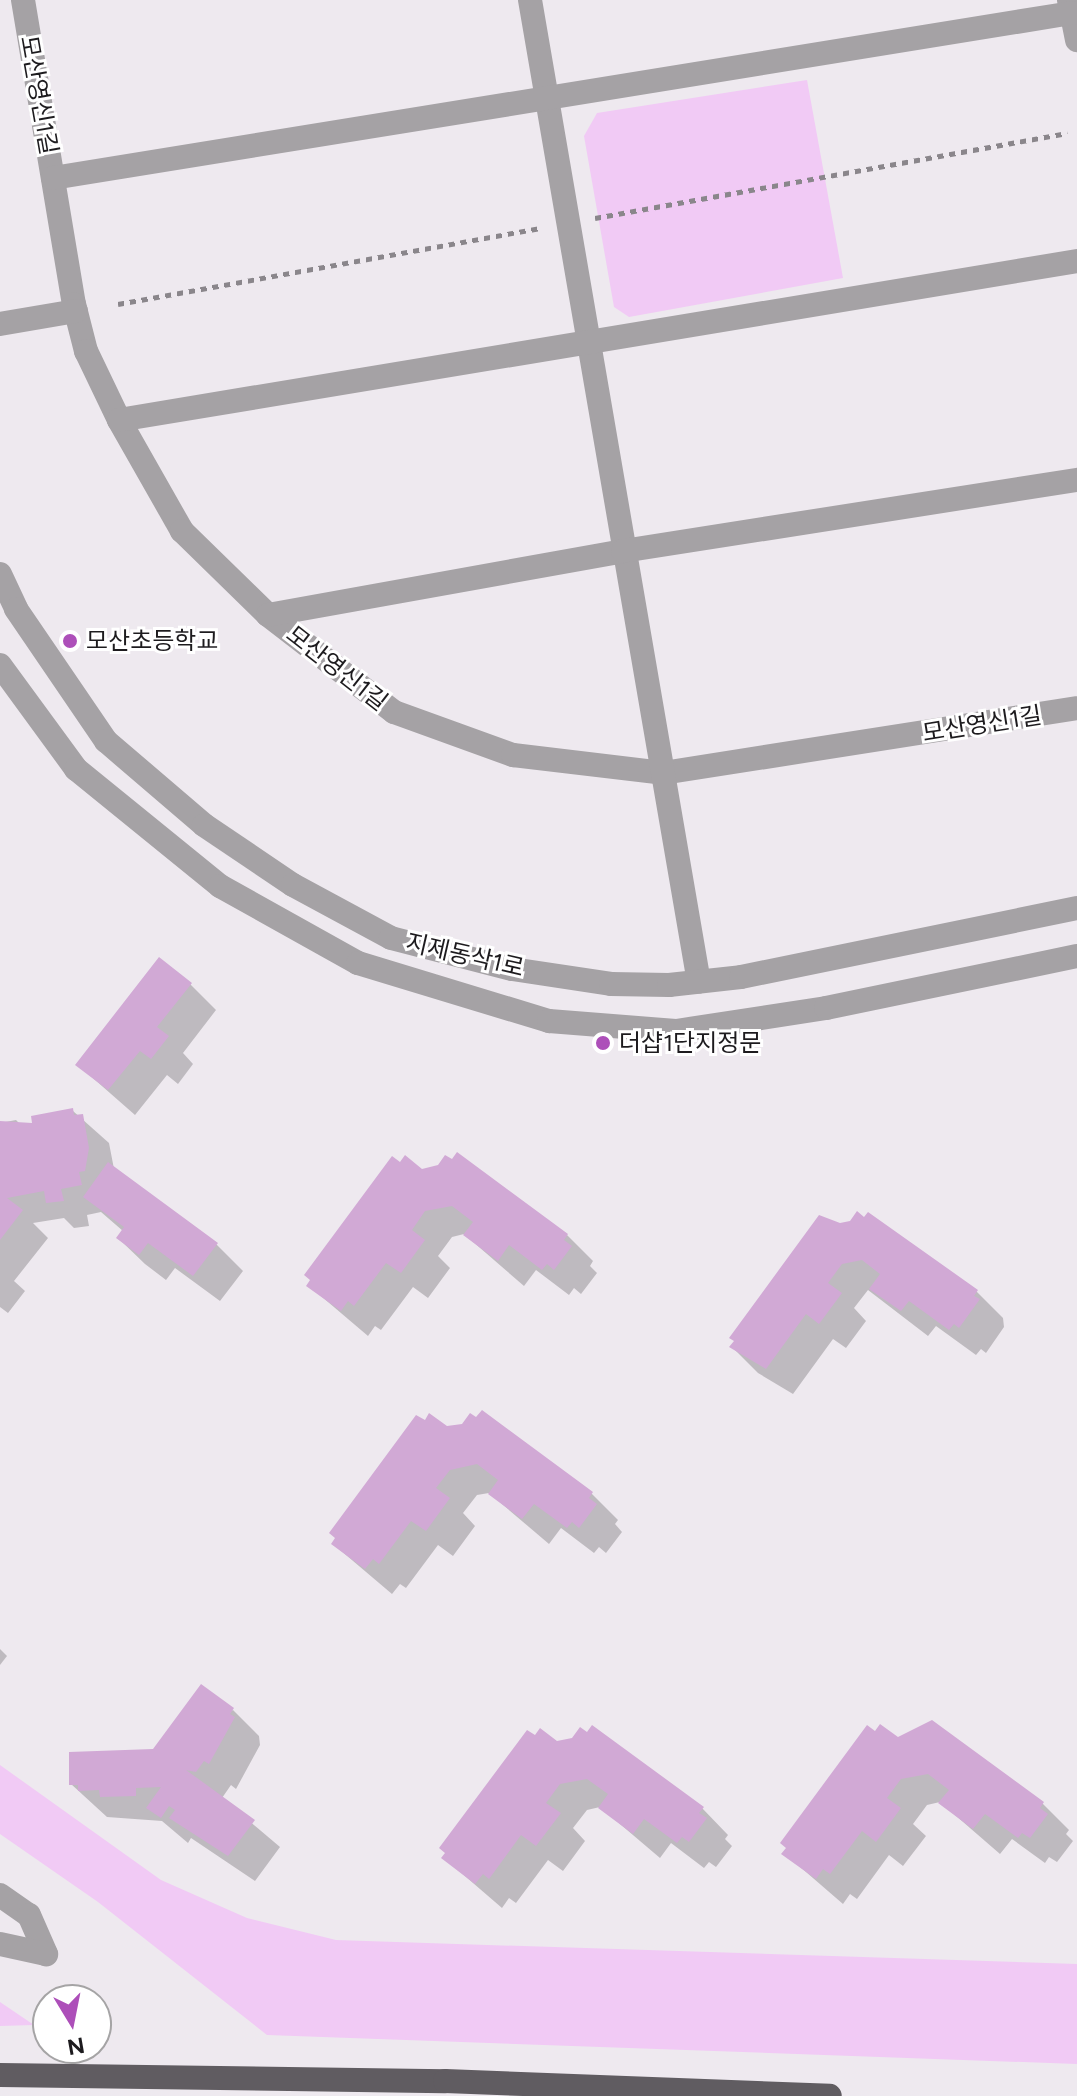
<!DOCTYPE html>
<html>
<head>
<meta charset="utf-8">
<style>
	body { margin:0 }
	#map { position:relative; width:1077px; height:2096px; overflow:hidden; background:#eee9ef; font-family:Figtree,"Noto Sans KR",sans-serif }
	div>[style] { position:absolute }
	[style*='--x'] { left:calc(var(--x)*1px); top:calc(var(--y)*1px); width:calc(var(--w)*1px); rotate:calc(var(--a)*1deg) }
	.green>* { inset:0; background:#f1caf5 }
	.shadow>* { inset:0; background:#0003 }
	.building>* { inset:0; background:#d1a9d5 }
	.path>* { height:5px; margin-top:-2.5px; transform-origin:0; background:repeating-linear-gradient(90deg,#8a868b 0 6px,transparent 0 12px) }
	.minor>* { height:24px; margin:-12px; padding:0 12px; transform-origin:12px; border-radius:12px; background:#a5a2a5 }
	.tertiary>* { height:24px; margin:-12px; padding:0 12px; transform-origin:12px; border-radius:12px; background:#a5a2a5 }
	.trunk>* { height:24px; margin:-12px; padding:0 12px; transform-origin:12px; border-radius:12px; background:#605c61 }
	.dots>* { width:22px; height:22px; translate:-50% -50%; box-sizing:border-box; border:4px solid #fff; border-radius:50% }
	span { translate:-50% -50%; white-space:nowrap; text-align:center; line-height:1.15; -webkit-text-stroke:6px #fff; paint-order:stroke }
	.street-label { font-size:24px; color:#1d1b1e }
	.poi-label { font-size:24px; color:#1d1b1e }
	.left { translate:0 -50%; text-align:left }
	.north { position:absolute; left:32px; top:1984px; width:80px; height:80px; box-sizing:border-box; background:#fff; border:2px solid #a5a4a5; border-radius:50%; rotate:170deg; font-size:22px; font-weight:700; line-height:32px; text-align:center; color:#1d1b1e }
	.north::after { content:''; display:block; margin:auto; width:28px; height:36px; background:#ad4fb9; clip-path:polygon(50% 0,100% 100%,50% 72%,0 100%) }
</style>
</head>
<body>
<div id="map">
	<div class="green">
		<i style="clip-path:polygon(807px 80px,843px 278px,629px 317px,614px 307px,584px 136px,597px 113px)"></i>
		<i style="clip-path:polygon(0 1765px,161px 1880px,247px 1918px,336px 1940px,1077px 1964px,1077px 2064px,267px 2035px,98px 1902px,0 1834px)"></i>
		<i style="clip-path:polygon(0 2002px,34px 2025px,0 2026px)"></i>
	</div>
	<div class="shadow">
		<i style="clip-path:polygon(190px 984px,216px 1010px,183px 1053px,193px 1064px,178px 1084px,167px 1075px,135px 1115px,78px 1065px)"></i>
		<i style="clip-path:polygon(73px 1111px,109px 1143px,114px 1169px,217px 1245px,243px 1271px,220px 1301px,175px 1268px,166px 1280px,145px 1264px,118px 1238px,123px 1231px,101px 1212px,87px 1215px,89px 1226px,74px 1228px,64px 1218px,33px 1223px,48px 1238px,14px 1281px,25px 1291px,8px 1313px,0 1307px,0 1123px,16px 1120px,22px 1126px)"></i>
		<i style="clip-path:polygon(422px 1171px,567px 1235px,593px 1261px,590px 1266px,597px 1273px,581px 1294px,574px 1288px,569px 1295px,536px 1270px,524px 1286px,464px 1234px,452px 1237px,438px 1256px,450px 1268px,428px 1298px,413px 1287px,381px 1330px,375px 1326px,368px 1336px,308px 1285px)"></i>
		<i style="clip-path:polygon(820px 1217px,977px 1292px,1003px 1318px,1004px 1327px,986px 1353px,981px 1349px,976px 1355px,936px 1326px,928px 1336px,868px 1290px,854px 1308px,866px 1321px,846px 1348px,833px 1339px,793px 1394px,758px 1373px,732px 1347px)"></i>
		<i style="clip-path:polygon(447px 1428px,592px 1494px,618px 1520px,615px 1524px,622px 1532px,606px 1553px,599px 1547px,594px 1553px,561px 1528px,549px 1544px,489px 1493px,477px 1495px,463px 1513px,475px 1526px,453px 1556px,438px 1545px,406px 1588px,400px 1584px,392px 1594px,333px 1544px)"></i>
		<i style="clip-path:polygon(0 1649px,7px 1656px,0 1665px)"></i>
		<i style="clip-path:polygon(233px 1710px,259px 1736px,260px 1745px,236px 1789px,231px 1785px,222px 1798px,280px 1847px,255px 1881px,191px 1838px,188px 1843px,162px 1821px,107px 1817px,71px 1784px,154px 1751px)"></i>
		<i style="clip-path:polygon(875px 1734px,1043px 1804px,1069px 1830px,1066px 1834px,1073px 1841px,1057px 1862px,1049px 1857px,1045px 1863px,1012px 1839px,1000px 1854px,940px 1802px,927px 1805px,913px 1824px,926px 1836px,903px 1866px,889px 1855px,857px 1899px,850px 1894px,843px 1904px,784px 1853px)"></i>
		<i style="clip-path:polygon(557px 1743px,702px 1808px,728px 1835px,725px 1839px,732px 1846px,716px 1867px,709px 1862px,704px 1868px,671px 1843px,660px 1858px,600px 1807px,587px 1810px,573px 1828px,585px 1841px,563px 1871px,548px 1860px,516px 1903px,509px 1898px,502px 1908px,444px 1858px)"></i>
	</div>
	<div class="building">
		<i style="clip-path:polygon(159px 957px,192px 983px,157px 1027px,169px 1036px,151px 1059px,140px 1051px,108px 1090px,75px 1065px)"></i>
		<i style="clip-path:polygon(73px 1108px,74px 1115px,83px 1114px,89px 1148px,85px 1171px,79px 1172px,82px 1185px,61px 1189px,64px 1201px,46px 1203px,44px 1191px,7px 1198px,23px 1210px,0 1240px,0 1121px,32px 1123px,31px 1116px)"></i>
		<i style="clip-path:polygon(457px 1152px,568px 1234px,564px 1240px,572px 1246px,554px 1270px,547px 1264px,542px 1270px,509px 1245px,498px 1261px,463px 1235px,473px 1222px,452px 1206px,425px 1211px,412px 1230px,425px 1240px,401px 1273px,386px 1263px,354px 1306px,348px 1301px,341px 1311px,306px 1286px,310px 1280px,304px 1275px,392px 1156px,400px 1162px,405px 1155px,422px 1169px,438px 1165px,445px 1155px,452px 1159px)"></i>
		<i style="clip-path:polygon(108px 1162px,218px 1243px,193px 1276px,148px 1243px,139px 1255px,116px 1238px,124px 1227px,83px 1197px)"></i>
		<i style="clip-path:polygon(857px 1211px,864px 1217px,868px 1212px,978px 1290px,974px 1296px,980px 1299px,959px 1328px,954px 1324px,949px 1330px,909px 1301px,901px 1311px,869px 1289px,880px 1274px,862px 1260px,842px 1264px,828px 1283px,842px 1293px,819px 1324px,806px 1314px,766px 1369px,729px 1347px,734px 1341px,729px 1338px,819px 1215px,840px 1223px,850px 1221px)"></i>
		<i style="clip-path:polygon(482px 1410px,593px 1492px,589px 1498px,597px 1504px,579px 1528px,572px 1522px,567px 1528px,534px 1504px,522px 1519px,488px 1494px,498px 1480px,477px 1464px,450px 1470px,436px 1488px,450px 1498px,426px 1531px,411px 1521px,379px 1564px,373px 1559px,365px 1569px,331px 1544px,335px 1538px,329px 1533px,416px 1415px,425px 1420px,429px 1413px,447px 1426px,462px 1424px,470px 1413px,476px 1417px)"></i>
		<i style="clip-path:polygon(201px 1684px,234px 1708px,230px 1714px,235px 1717px,209px 1764px,204px 1761px,196px 1772px,186px 1770px,255px 1820px,228px 1856px,169px 1818px,175px 1810px,169px 1806px,161px 1818px,146px 1808px,161px 1787px,136px 1788px,136px 1796px,100px 1797px,99px 1790px,78px 1791px,78px 1785px,69px 1785px,69px 1752px,153px 1749px)"></i>
		<i style="clip-path:polygon(932px 1720px,1044px 1802px,1040px 1808px,1048px 1814px,1030px 1838px,1022px 1833px,1018px 1838px,985px 1814px,973px 1829px,938px 1803px,949px 1790px,928px 1774px,901px 1779px,887px 1798px,901px 1808px,876px 1842px,862px 1831px,830px 1874px,823px 1869px,816px 1879px,781px 1854px,786px 1848px,780px 1843px,867px 1725px,875px 1731px,880px 1724px,898px 1737px)"></i>
		<i style="clip-path:polygon(592px 1725px,704px 1807px,699px 1813px,707px 1818px,689px 1842px,682px 1837px,677px 1843px,644px 1819px,633px 1834px,598px 1808px,608px 1794px,587px 1779px,560px 1784px,546px 1803px,561px 1813px,536px 1846px,521px 1835px,489px 1879px,483px 1874px,475px 1884px,441px 1858px,445px 1853px,439px 1848px,527px 1730px,535px 1735px,540px 1728px,557px 1741px,572px 1738px,580px 1727px,587px 1732px)"></i>
	</div>
	<div class="path">
		<i style="--x:595;--y:218;--w:480;--a:-10.2"></i>
		<i style="--x:118;--y:304;--w:431;--a:-10.2"></i>
	</div>
	<div class="minor">
		<i style="--x:23;--y:0;--w:308;--a:80.5"></i>
		<i style="--x:74;--y:304;--w:49;--a:75.7"></i>
		<i style="--x:86;--y:351;--w:76;--a:64.4"></i>
		<i style="--x:119;--y:420;--w:128;--a:60.4"></i>
		<i style="--x:182;--y:531;--w:120;--a:44.3"></i>
		<i style="--x:268;--y:615;--w:159;--a:37.6"></i>
		<i style="--x:394;--y:712;--w:127;--a:19.9"></i>
		<i style="--x:513;--y:755;--w:151;--a:6.8"></i>
		<i style="--x:663;--y:773;--w:419;--a:-8.9"></i>
		<i style="--x:530;--y:0;--w:996;--a:80.24"></i>
		<i style="--x:1069;--y:0;--w:41;--a:78.7"></i>
		<i style="--x:53;--y:178;--w:1032;--a:-9.2"></i>
		<i style="--x:0;--y:324;--w:77;--a:-9.7"></i>
		<i style="--x:119;--y:420;--w:971;--a:-9.42"></i>
		<i style="--x:268;--y:615;--w:361;--a:-10.2"></i>
		<i style="--x:623;--y:551;--w:460;--a:-8.9"></i>
	</div>
	<div class="tertiary">
		<i style="--x:0;--y:574;--w:38;--a:65"></i>
		<i style="--x:16;--y:609;--w:160;--a:55.7"></i>
		<i style="--x:106;--y:741;--w:129;--a:40.6"></i>
		<i style="--x:204;--y:825;--w:107;--a:34"></i>
		<i style="--x:293;--y:885;--w:111;--a:28.4"></i>
		<i style="--x:391;--y:938;--w:125;--a:14.4"></i>
		<i style="--x:512;--y:969;--w:100;--a:8.6"></i>
		<i style="--x:611;--y:984;--w:58;--a:1"></i>
		<i style="--x:669;--y:985;--w:72;--a:-6.3"></i>
		<i style="--x:741;--y:977;--w:343;--a:-11.6"></i>
		<i style="--x:0;--y:665;--w:129;--a:53.8"></i>
		<i style="--x:76;--y:769;--w:186;--a:39.1"></i>
		<i style="--x:220;--y:886;--w:158;--a:29.2"></i>
		<i style="--x:358;--y:963;--w:200;--a:16.9"></i>
		<i style="--x:549;--y:1021;--w:127;--a:4.5"></i>
		<i style="--x:676;--y:1031;--w:152;--a:-8.7"></i>
		<i style="--x:826;--y:1008;--w:256;--a:-11.7"></i>
		<i style="--x:0;--y:1895;--w:35;--a:35"></i>
		<i style="--x:29;--y:1915;--w:43;--a:66.4"></i>
		<i style="--x:0;--y:1944;--w:47;--a:12.3"></i>
	</div>
	<div class="trunk">
		<i style="--x:0;--y:2075;--w:445;--a:0.8"></i>
		<i style="--x:445;--y:2081;--w:385;--a:2.2"></i>
	</div>
	<div class="dots">
		<i style="left:70px;top:641px;background:#ad4fb9"></i>
		<i style="left:603px;top:1043px;background:#ad4fb9"></i>
	</div>
	<div class="street-label">
		<span style="left:39px;top:95px;rotate:80deg">모산영신1길</span>
		<span style="left:337px;top:668px;rotate:38deg">모산영신1길</span>
		<span style="left:982px;top:724px;rotate:-9deg">모산영신1길</span>
		<span style="left:465px;top:955px;rotate:13deg">지제동삭1로</span>
	</div>
	<div class="poi-label">
		<span class="left" style="left:86px;top:641px">모산초등학교</span>
		<span class="left" style="left:619px;top:1043px">더샵1단지정문</span>
	</div>
	<div class="north">N</div>
</div>
</body>
</html>
